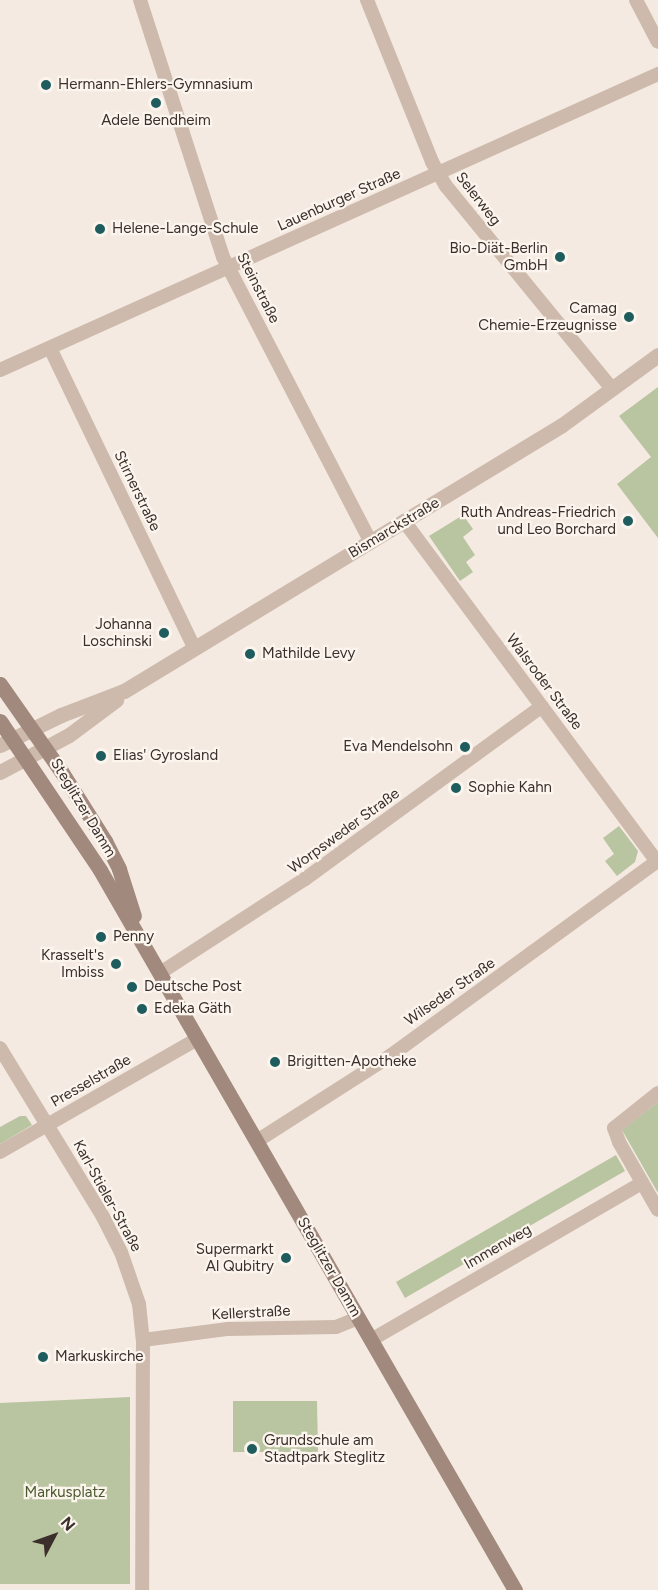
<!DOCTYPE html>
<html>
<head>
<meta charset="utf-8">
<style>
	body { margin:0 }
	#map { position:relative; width:658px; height:1590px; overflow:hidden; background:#f4eae1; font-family:Figtree,sans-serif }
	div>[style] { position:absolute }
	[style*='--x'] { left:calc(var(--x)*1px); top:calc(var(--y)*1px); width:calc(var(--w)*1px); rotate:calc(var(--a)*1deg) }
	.green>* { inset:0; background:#b9c4a0 }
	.minor>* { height:14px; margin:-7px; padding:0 7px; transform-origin:7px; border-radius:7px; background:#cdbaac }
	.tertiary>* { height:15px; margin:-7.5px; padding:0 7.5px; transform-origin:7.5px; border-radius:7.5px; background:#cdbaac }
	.secondary>* { height:15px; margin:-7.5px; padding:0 7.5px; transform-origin:7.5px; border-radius:7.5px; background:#a1897d }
	.dots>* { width:16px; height:16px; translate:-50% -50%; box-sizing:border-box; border:3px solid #fbf5ee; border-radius:50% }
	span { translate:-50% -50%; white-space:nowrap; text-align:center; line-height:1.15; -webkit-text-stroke:4.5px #fbf5ee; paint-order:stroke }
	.poi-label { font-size:15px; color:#3b2f2b }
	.left { translate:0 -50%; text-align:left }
	.right { translate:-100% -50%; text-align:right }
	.street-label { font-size:15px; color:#3b2f2b }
	.park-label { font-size:15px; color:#4b5a2e }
	.north { position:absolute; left:24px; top:1506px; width:60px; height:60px; -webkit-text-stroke:4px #fbf5ee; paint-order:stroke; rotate:49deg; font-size:16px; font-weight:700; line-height:24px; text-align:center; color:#3b2f2b }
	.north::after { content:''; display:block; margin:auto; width:21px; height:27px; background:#3b2f2b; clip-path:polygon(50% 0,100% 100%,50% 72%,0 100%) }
</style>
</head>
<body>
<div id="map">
	<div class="green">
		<i style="clip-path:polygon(658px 387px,658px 538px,617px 484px,651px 457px,619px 416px)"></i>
		<i style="clip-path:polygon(463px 515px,473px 529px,463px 537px,475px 555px,466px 562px,473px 572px,460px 581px,429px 536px)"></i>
		<i style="clip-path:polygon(619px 826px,638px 851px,635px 862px,617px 876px,605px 861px,614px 854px,603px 838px)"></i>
		<i style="clip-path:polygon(658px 1102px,658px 1193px,622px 1130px)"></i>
		<i style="clip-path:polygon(20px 1116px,26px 1116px,32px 1125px,0 1144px,0 1127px)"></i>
		<i style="clip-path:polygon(616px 1155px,625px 1171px,405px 1298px,396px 1282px)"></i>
		<i style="clip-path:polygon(130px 1397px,130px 1584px,0 1584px,0 1403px)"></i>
		<i style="clip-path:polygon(233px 1401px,317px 1401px,318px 1452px,233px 1452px)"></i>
	</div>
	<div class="minor">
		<i style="--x:140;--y:0;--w:270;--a:72.1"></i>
		<i style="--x:223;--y:257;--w:321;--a:62.6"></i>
		<i style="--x:367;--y:0;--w:175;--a:68.1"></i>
		<i style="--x:432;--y:162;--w:28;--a:60"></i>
		<i style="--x:446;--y:186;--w:262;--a:50.7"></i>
		<i style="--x:636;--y:0;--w:47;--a:62.4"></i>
		<i style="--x:50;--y:348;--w:334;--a:64.3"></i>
		<i style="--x:0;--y:370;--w:722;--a:-24.22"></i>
		<i style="--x:404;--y:521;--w:426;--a:53.4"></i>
		<i style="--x:160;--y:973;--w:173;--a:-33"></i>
		<i style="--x:305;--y:879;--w:293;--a:-36.1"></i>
		<i style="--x:0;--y:1048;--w:198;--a:58.6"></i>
		<i style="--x:103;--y:1217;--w:39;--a:63"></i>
		<i style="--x:121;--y:1252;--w:55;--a:70.9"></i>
		<i style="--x:139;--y:1304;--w:36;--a:84"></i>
		<i style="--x:143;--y:1340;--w:250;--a:90.2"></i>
		<i style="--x:658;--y:1093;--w:56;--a:141.5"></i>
		<i style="--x:614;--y:1128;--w:15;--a:70"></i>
		<i style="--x:619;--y:1142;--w:78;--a:60.2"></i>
		<i style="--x:257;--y:1141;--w:158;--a:-32.6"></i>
		<i style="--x:390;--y:1056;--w:331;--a:-36.1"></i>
		<i style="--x:0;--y:1152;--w:227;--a:-29.8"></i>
		<i style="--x:143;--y:1340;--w:86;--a:-7.4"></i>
		<i style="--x:228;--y:1329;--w:108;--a:-1.1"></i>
		<i style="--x:336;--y:1327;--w:24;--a:-22"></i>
		<i style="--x:371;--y:1340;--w:313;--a:-30.1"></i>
	</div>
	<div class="tertiary">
		<i style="--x:0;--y:745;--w:68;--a:-26.2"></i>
		<i style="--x:61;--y:715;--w:67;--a:-20.9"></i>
		<i style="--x:124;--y:691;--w:512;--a:-31.27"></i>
		<i style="--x:562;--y:425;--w:119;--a:-36.1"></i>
		<i style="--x:0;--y:772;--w:78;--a:-28.2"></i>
		<i style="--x:69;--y:735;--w:59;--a:-36.7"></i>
	</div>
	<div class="secondary">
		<i style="--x:0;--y:684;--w:106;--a:55"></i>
		<i style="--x:61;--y:771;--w:83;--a:57.8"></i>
		<i style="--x:105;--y:841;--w:31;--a:63"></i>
		<i style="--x:119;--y:869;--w:49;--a:72.3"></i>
		<i style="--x:0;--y:721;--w:179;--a:56.1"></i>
		<i style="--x:100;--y:870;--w:831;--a:60.04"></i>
	</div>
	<div class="dots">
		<i style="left:46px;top:85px;background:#1f5c5e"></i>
		<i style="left:156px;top:103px;background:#1f5c5e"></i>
		<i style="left:100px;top:229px;background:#1f5c5e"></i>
		<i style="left:560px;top:257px;background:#1f5c5e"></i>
		<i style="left:629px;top:317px;background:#1f5c5e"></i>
		<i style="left:628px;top:521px;background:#1f5c5e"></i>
		<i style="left:164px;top:633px;background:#1f5c5e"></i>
		<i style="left:250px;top:654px;background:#1f5c5e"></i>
		<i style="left:465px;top:747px;background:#1f5c5e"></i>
		<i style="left:101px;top:756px;background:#1f5c5e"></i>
		<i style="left:456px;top:788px;background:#1f5c5e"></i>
		<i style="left:101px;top:937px;background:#1f5c5e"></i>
		<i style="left:116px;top:964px;background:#1f5c5e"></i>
		<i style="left:132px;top:987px;background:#1f5c5e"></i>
		<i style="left:142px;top:1009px;background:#1f5c5e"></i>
		<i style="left:275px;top:1062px;background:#1f5c5e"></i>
		<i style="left:286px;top:1258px;background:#1f5c5e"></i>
		<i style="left:43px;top:1357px;background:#1f5c5e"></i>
		<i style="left:252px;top:1449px;background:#1f5c5e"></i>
	</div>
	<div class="poi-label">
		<span class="left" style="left:58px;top:85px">Hermann-Ehlers-Gymnasium</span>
		<span style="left:156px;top:121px">Adele Bendheim</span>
		<span class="left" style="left:112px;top:229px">Helene-Lange-Schule</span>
		<span class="right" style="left:548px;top:257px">Bio-Diät-Berlin<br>GmbH</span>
		<span class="right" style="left:617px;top:317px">Camag<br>Chemie-Erzeugnisse</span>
		<span class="right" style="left:616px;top:521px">Ruth Andreas-Friedrich<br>und Leo Borchard</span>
		<span class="right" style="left:152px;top:633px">Johanna<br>Loschinski</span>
		<span class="left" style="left:262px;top:654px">Mathilde Levy</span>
		<span class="right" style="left:453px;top:747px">Eva Mendelsohn</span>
		<span class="left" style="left:113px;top:756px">Elias' Gyrosland</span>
		<span class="left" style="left:468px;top:788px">Sophie Kahn</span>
		<span class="left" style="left:113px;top:937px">Penny</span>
		<span class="right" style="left:104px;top:964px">Krasselt's<br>Imbiss</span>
		<span class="left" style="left:144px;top:987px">Deutsche Post</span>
		<span class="left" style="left:154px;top:1009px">Edeka Gäth</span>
		<span class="left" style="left:287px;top:1062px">Brigitten-Apotheke</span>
		<span class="right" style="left:274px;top:1258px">Supermarkt<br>Al Qubitry</span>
		<span class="left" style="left:55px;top:1357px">Markuskirche</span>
		<span class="left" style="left:264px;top:1449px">Grundschule am<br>Stadtpark Steglitz</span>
	</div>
	<div class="street-label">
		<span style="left:478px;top:199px;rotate:52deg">Selerweg</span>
		<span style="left:339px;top:200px;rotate:-24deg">Lauenburger Straße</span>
		<span style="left:258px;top:288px;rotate:63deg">Steinstraße</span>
		<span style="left:137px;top:491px;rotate:64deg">Stirnerstraße</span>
		<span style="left:394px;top:528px;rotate:-31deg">Bismarckstraße</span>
		<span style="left:544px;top:682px;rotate:53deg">Walsroder Straße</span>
		<span style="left:83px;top:808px;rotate:59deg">Steglitzer Damm</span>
		<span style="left:344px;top:831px;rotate:-36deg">Worpsweder Straße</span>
		<span style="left:450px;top:992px;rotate:-35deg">Wilseder Straße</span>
		<span style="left:91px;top:1081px;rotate:-30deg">Presselstraße</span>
		<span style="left:107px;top:1196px;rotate:61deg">Karl-Stieler-Straße</span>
		<span style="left:498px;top:1247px;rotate:-30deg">Immenweg</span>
		<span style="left:329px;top:1267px;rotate:60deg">Steglitzer Damm</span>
		<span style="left:251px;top:1313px;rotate:-3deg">Kellerstraße</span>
	</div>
	<div class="park-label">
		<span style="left:65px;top:1493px">Markusplatz</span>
	</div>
	<div class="north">N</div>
</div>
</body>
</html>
